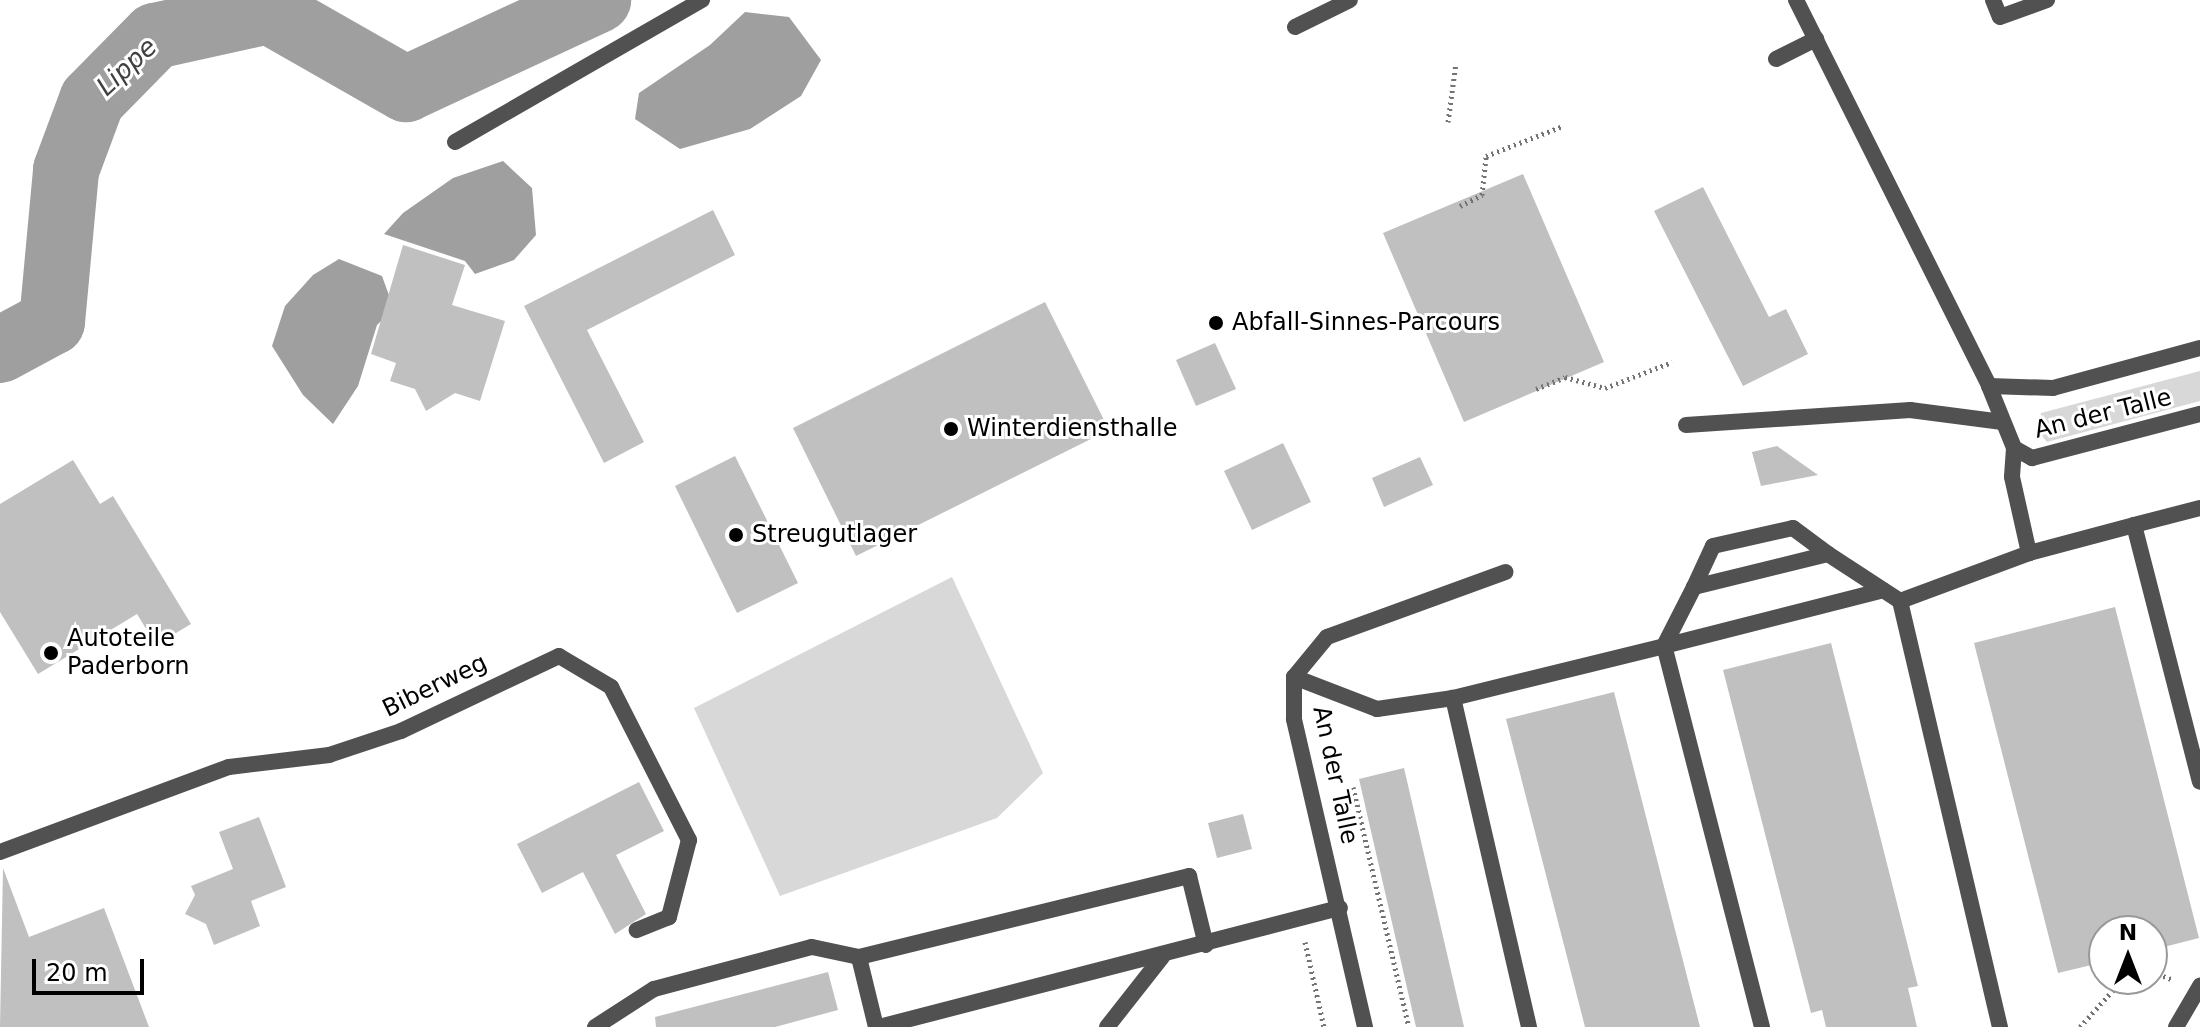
<!DOCTYPE html>
<html>
<head>
<meta charset="utf-8">
<style>
	body { margin:0 }
	#map { position:relative; width:2200px; height:1027px; overflow:hidden; background:#fff; font-family:"DejaVu Sans",sans-serif }
	div>[style] { position:absolute }
	[style*='--x'] { left:calc(var(--x)*1px); top:calc(var(--y)*1px); width:calc(var(--w)*1px); rotate:calc(var(--a)*1deg) }
	.green>* { inset:0; background:#d8d8d8 }
	.water>* { inset:0; background:#9f9f9f }
	.river>* { height:66px; margin:-33px; padding:0 33px; transform-origin:33px; border-radius:33px; background:#9f9f9f }
	.building>* { inset:0; background:#c0c0c0 }
	.path>* { height:5px; margin-top:-2.5px; transform-origin:0; background:repeating-linear-gradient(90deg,#737373 0 2px,transparent 0 6px) }
	.lane>* { height:16px; margin:-8px; padding:0 8px; transform-origin:8px; border-radius:8px; background:#515151 }
	.street>* { height:16px; margin:-8px; padding:0 8px; transform-origin:8px; border-radius:8px; background:#515151 }
	.dots>* { width:22px; height:22px; translate:-50% -50%; box-sizing:border-box; border:4px solid #fff; border-radius:50% }
	span { translate:-50% -50%; white-space:nowrap; text-align:center; line-height:1.15; -webkit-text-stroke:6px #fff; paint-order:stroke }
	.poi-label { font-size:24px; color:#000 }
	.left { translate:0 -50%; text-align:left }
	.street-label { font-size:24px; color:#000 }
	.water-label { font-size:26px; color:#404040; font-style:italic }
	.north { position:absolute; left:2088px; top:915px; width:80px; height:80px; box-sizing:border-box; background:#fff; border:2px solid #999; border-radius:50%; rotate:0deg; font-size:22px; font-weight:700; line-height:32px; text-align:center; color:#000 }
	.north::after { content:''; display:block; margin:auto; width:28px; height:36px; background:#000; clip-path:polygon(50% 0,100% 100%,50% 72%,0 100%) }
	.scale { position:absolute; left:32px; top:959px; width:112px; height:36px; box-sizing:border-box; border:4px solid #000; border-top:0; padding-left:10px; font-size:24px; line-height:28px; white-space:nowrap; color:#000; -webkit-text-stroke:6px #fff; paint-order:stroke }
</style>
</head>
<body>
<div id="map">
	<div class="green">
		<i style="clip-path:polygon(2200px 371px,2200px 401px,2047px 442px,2037px 430px,2041px 413px)"></i>
		<i style="clip-path:polygon(952px 577px,1043px 773px,997px 818px,780px 896px,694px 708px)"></i>
	</div>
	<div class="water">
		<i style="clip-path:polygon(745px 12px,789px 17px,821px 60px,801px 96px,750px 129px,680px 149px,635px 119px,639px 93px,710px 45px)"></i>
		<i style="clip-path:polygon(503px 161px,532px 188px,536px 235px,514px 260px,475px 274px,465px 261px,384px 234px,403px 213px,453px 178px)"></i>
		<i style="clip-path:polygon(339px 259px,382px 276px,394px 309px,377px 325px,358px 386px,333px 424px,303px 395px,272px 346px,285px 306px,313px 275px)"></i>
	</div>
	<div class="river">
		<i style="--x:0;--y:350;--w:59;--a:-28.3"></i>
		<i style="--x:52;--y:322;--w:153;--a:-84.7"></i>
		<i style="--x:66;--y:170;--w:75;--a:-69.6"></i>
		<i style="--x:92;--y:100;--w:90;--a:-45.5"></i>
		<i style="--x:155;--y:36;--w:117;--a:-12.4"></i>
		<i style="--x:269;--y:11;--w:158;--a:29.7"></i>
		<i style="--x:406;--y:89;--w:212;--a:-24.9"></i>
	</div>
	<div class="building">
		<i style="clip-path:polygon(1523px 174px,1604px 362px,1464px 422px,1383px 233px)"></i>
		<i style="clip-path:polygon(1703px 187px,1769px 317px,1786px 309px,1808px 354px,1743px 386px,1654px 211px)"></i>
		<i style="clip-path:polygon(713px 210px,735px 255px,587px 330px,644px 442px,604px 463px,524px 306px)"></i>
		<i style="clip-path:polygon(403px 245px,465px 265px,452px 305px,505px 321px,480px 401px,455px 393px,426px 411px,415px 389px,390px 381px,396px 363px,371px 354px)"></i>
		<i style="clip-path:polygon(1045px 302px,1109px 430px,856px 556px,793px 428px)"></i>
		<i style="clip-path:polygon(1215px 343px,1236px 389px,1196px 406px,1176px 360px)"></i>
		<i style="clip-path:polygon(1283px 443px,1311px 502px,1252px 530px,1224px 471px)"></i>
		<i style="clip-path:polygon(1777px 446px,1818px 475px,1761px 486px,1752px 452px)"></i>
		<i style="clip-path:polygon(735px 456px,798px 583px,737px 613px,675px 486px)"></i>
		<i style="clip-path:polygon(1420px 457px,1433px 485px,1384px 507px,1372px 478px)"></i>
		<i style="clip-path:polygon(73px 460px,100px 504px,113px 496px,191px 624px,156px 645px,137px 614px,38px 674px,0 612px,0 504px)"></i>
		<i style="clip-path:polygon(2115px 607px,2199px 938px,2152px 950px,2152px 931px,2104px 931px,2104px 962px,2058px 973px,1974px 643px)"></i>
		<i style="clip-path:polygon(1831px 643px,1918px 986px,1908px 988px,1917px 1027px,1826px 1027px,1822px 1010px,1811px 1013px,1723px 670px)"></i>
		<i style="clip-path:polygon(1614px 692px,1700px 1027px,1585px 1027px,1506px 719px)"></i>
		<i style="clip-path:polygon(1404px 768px,1464px 1027px,1416px 1027px,1359px 779px)"></i>
		<i style="clip-path:polygon(639px 782px,664px 831px,616px 855px,646px 914px,615px 934px,583px 872px,542px 893px,517px 844px)"></i>
		<i style="clip-path:polygon(1243px 814px,1252px 849px,1217px 858px,1208px 823px)"></i>
		<i style="clip-path:polygon(259px 817px,286px 887px,251px 901px,260px 926px,214px 945px,206px 924px,185px 914px,195px 895px,191px 886px,233px 869px,219px 832px)"></i>
		<i style="clip-path:polygon(3px 868px,29px 937px,104px 908px,149px 1027px,0 1027px)"></i>
		<i style="clip-path:polygon(828px 972px,838px 1010px,775px 1027px,656px 1027px,655px 1017px)"></i>
	</div>
	<div class="path">
		<i style="--x:1448;--y:122;--w:60;--a:-82.3"></i>
		<i style="--x:1460;--y:206;--w:25;--a:-27"></i>
		<i style="--x:1482;--y:195;--w:39;--a:-84"></i>
		<i style="--x:1486;--y:156;--w:83;--a:-21.3"></i>
		<i style="--x:1536;--y:389;--w:31;--a:-22"></i>
		<i style="--x:1565;--y:377;--w:41;--a:15.4"></i>
		<i style="--x:1605;--y:388;--w:72;--a:-21.2"></i>
		<i style="--x:1353;--y:787;--w:246;--a:76.9"></i>
		<i style="--x:1305;--y:942;--w:87;--a:77.4"></i>
		<i style="--x:2152;--y:972;--w:23;--a:20"></i>
		<i style="--x:2080;--y:1027;--w:64;--a:-48.1"></i>
	</div>
	<div class="lane">
		<i style="--x:1796;--y:0;--w:432;--a:63.4"></i>
		<i style="--x:1993;--y:0;--w:18;--a:68"></i>
		<i style="--x:2000;--y:17;--w:50;--a:-19.9"></i>
		<i style="--x:1295;--y:27;--w:61;--a:-26.1"></i>
		<i style="--x:1776;--y:59;--w:45;--a:-26.6"></i>
		<i style="--x:455;--y:142;--w:285;--a:-29.9"></i>
		<i style="--x:1686;--y:425;--w:225;--a:-3.8"></i>
		<i style="--x:1910;--y:410;--w:93;--a:7.4"></i>
		<i style="--x:2014;--y:448;--w:29;--a:94"></i>
		<i style="--x:2012;--y:477;--w:78;--a:77.4"></i>
		<i style="--x:2134;--y:525;--w:68;--a:-14.4"></i>
		<i style="--x:1694;--y:587;--w:45;--a:-65.1"></i>
		<i style="--x:1713;--y:546;--w:82;--a:-12.7"></i>
		<i style="--x:1793;--y:528;--w:44;--a:36.6"></i>
		<i style="--x:1900;--y:601;--w:438;--a:76.8"></i>
		<i style="--x:1294;--y:677;--w:89;--a:21.1"></i>
		<i style="--x:1377;--y:709;--w:77;--a:-8.2"></i>
		<i style="--x:595;--y:1027;--w:70;--a:-32.8"></i>
		<i style="--x:654;--y:989;--w:163;--a:-14.9"></i>
		<i style="--x:812;--y:947;--w:48;--a:12"></i>
		<i style="--x:876;--y:1027;--w:72;--a:-103.7"></i>
		<i style="--x:859;--y:957;--w:340;--a:-13.8"></i>
		<i style="--x:1189;--y:876;--w:71;--a:76.2"></i>
		<i style="--x:879;--y:1027;--w:476;--a:-14.5"></i>
		<i style="--x:1107;--y:1027;--w:89;--a:-51.8"></i>
		<i style="--x:1529;--y:1027;--w:338;--a:-103"></i>
		<i style="--x:1453;--y:698;--w:217;--a:-13.8"></i>
		<i style="--x:1664;--y:646;--w:66;--a:-63"></i>
		<i style="--x:1694;--y:587;--w:138;--a:-13.8"></i>
		<i style="--x:1828;--y:554;--w:86;--a:33.1"></i>
		<i style="--x:1900;--y:601;--w:138;--a:-20.4"></i>
		<i style="--x:2029;--y:553;--w:109;--a:-14.9"></i>
		<i style="--x:2134;--y:525;--w:265;--a:75.6"></i>
		<i style="--x:1762;--y:1027;--w:393;--a:-104.4"></i>
		<i style="--x:1664;--y:646;--w:226;--a:-14.3"></i>
		<i style="--x:2176;--y:1027;--w:48;--a:-59.7"></i>
	</div>
	<div class="street">
		<i style="--x:2200;--y:348;--w:152;--a:164.8"></i>
		<i style="--x:2053;--y:388;--w:64;--a:-178.2"></i>
		<i style="--x:1989;--y:386;--w:67;--a:68"></i>
		<i style="--x:2014;--y:448;--w:21;--a:29"></i>
		<i style="--x:2032;--y:458;--w:174;--a:-14.7"></i>
		<i style="--x:0;--y:852;--w:244;--a:-20.4"></i>
		<i style="--x:229;--y:767;--w:101;--a:-6.8"></i>
		<i style="--x:329;--y:755;--w:76;--a:-18.4"></i>
		<i style="--x:401;--y:731;--w:175;--a:-25.4"></i>
		<i style="--x:559;--y:656;--w:61;--a:30.8"></i>
		<i style="--x:611;--y:687;--w:172;--a:63"></i>
		<i style="--x:689;--y:840;--w:80;--a:104.6"></i>
		<i style="--x:669;--y:917;--w:35;--a:158"></i>
		<i style="--x:1365;--y:1027;--w:316;--a:-103"></i>
		<i style="--x:1294;--y:719;--w:42;--a:-90"></i>
		<i style="--x:1294;--y:677;--w:52;--a:-50.5"></i>
		<i style="--x:1327;--y:637;--w:190;--a:-20"></i>
	</div>
	<div class="dots">
		<i style="left:1216px;top:323px;background:#000"></i>
		<i style="left:951px;top:429px;background:#000"></i>
		<i style="left:736px;top:535px;background:#000"></i>
		<i style="left:51px;top:653px;background:#000"></i>
	</div>
	<div class="poi-label">
		<span class="left" style="left:1232px;top:323px">Abfall-Sinnes-Parcours</span>
		<span class="left" style="left:967px;top:429px">Winterdiensthalle</span>
		<span class="left" style="left:752px;top:535px">Streugutlager</span>
		<span class="left" style="left:67px;top:653px">Autoteile<br>Paderborn</span>
	</div>
	<div class="street-label">
		<span style="left:2103px;top:414px;rotate:-14deg">An der Talle</span>
		<span style="left:435px;top:686px;rotate:-26deg">Biberweg</span>
		<span style="left:1335px;top:775px;rotate:78deg">An der Talle</span>
	</div>
	<div class="water-label">
		<span style="left:127px;top:67px;rotate:-43deg">Lippe</span>
	</div>
	<div class="north">N</div>
	<div class="scale">20 m</div>
</div>
</body>
</html>
